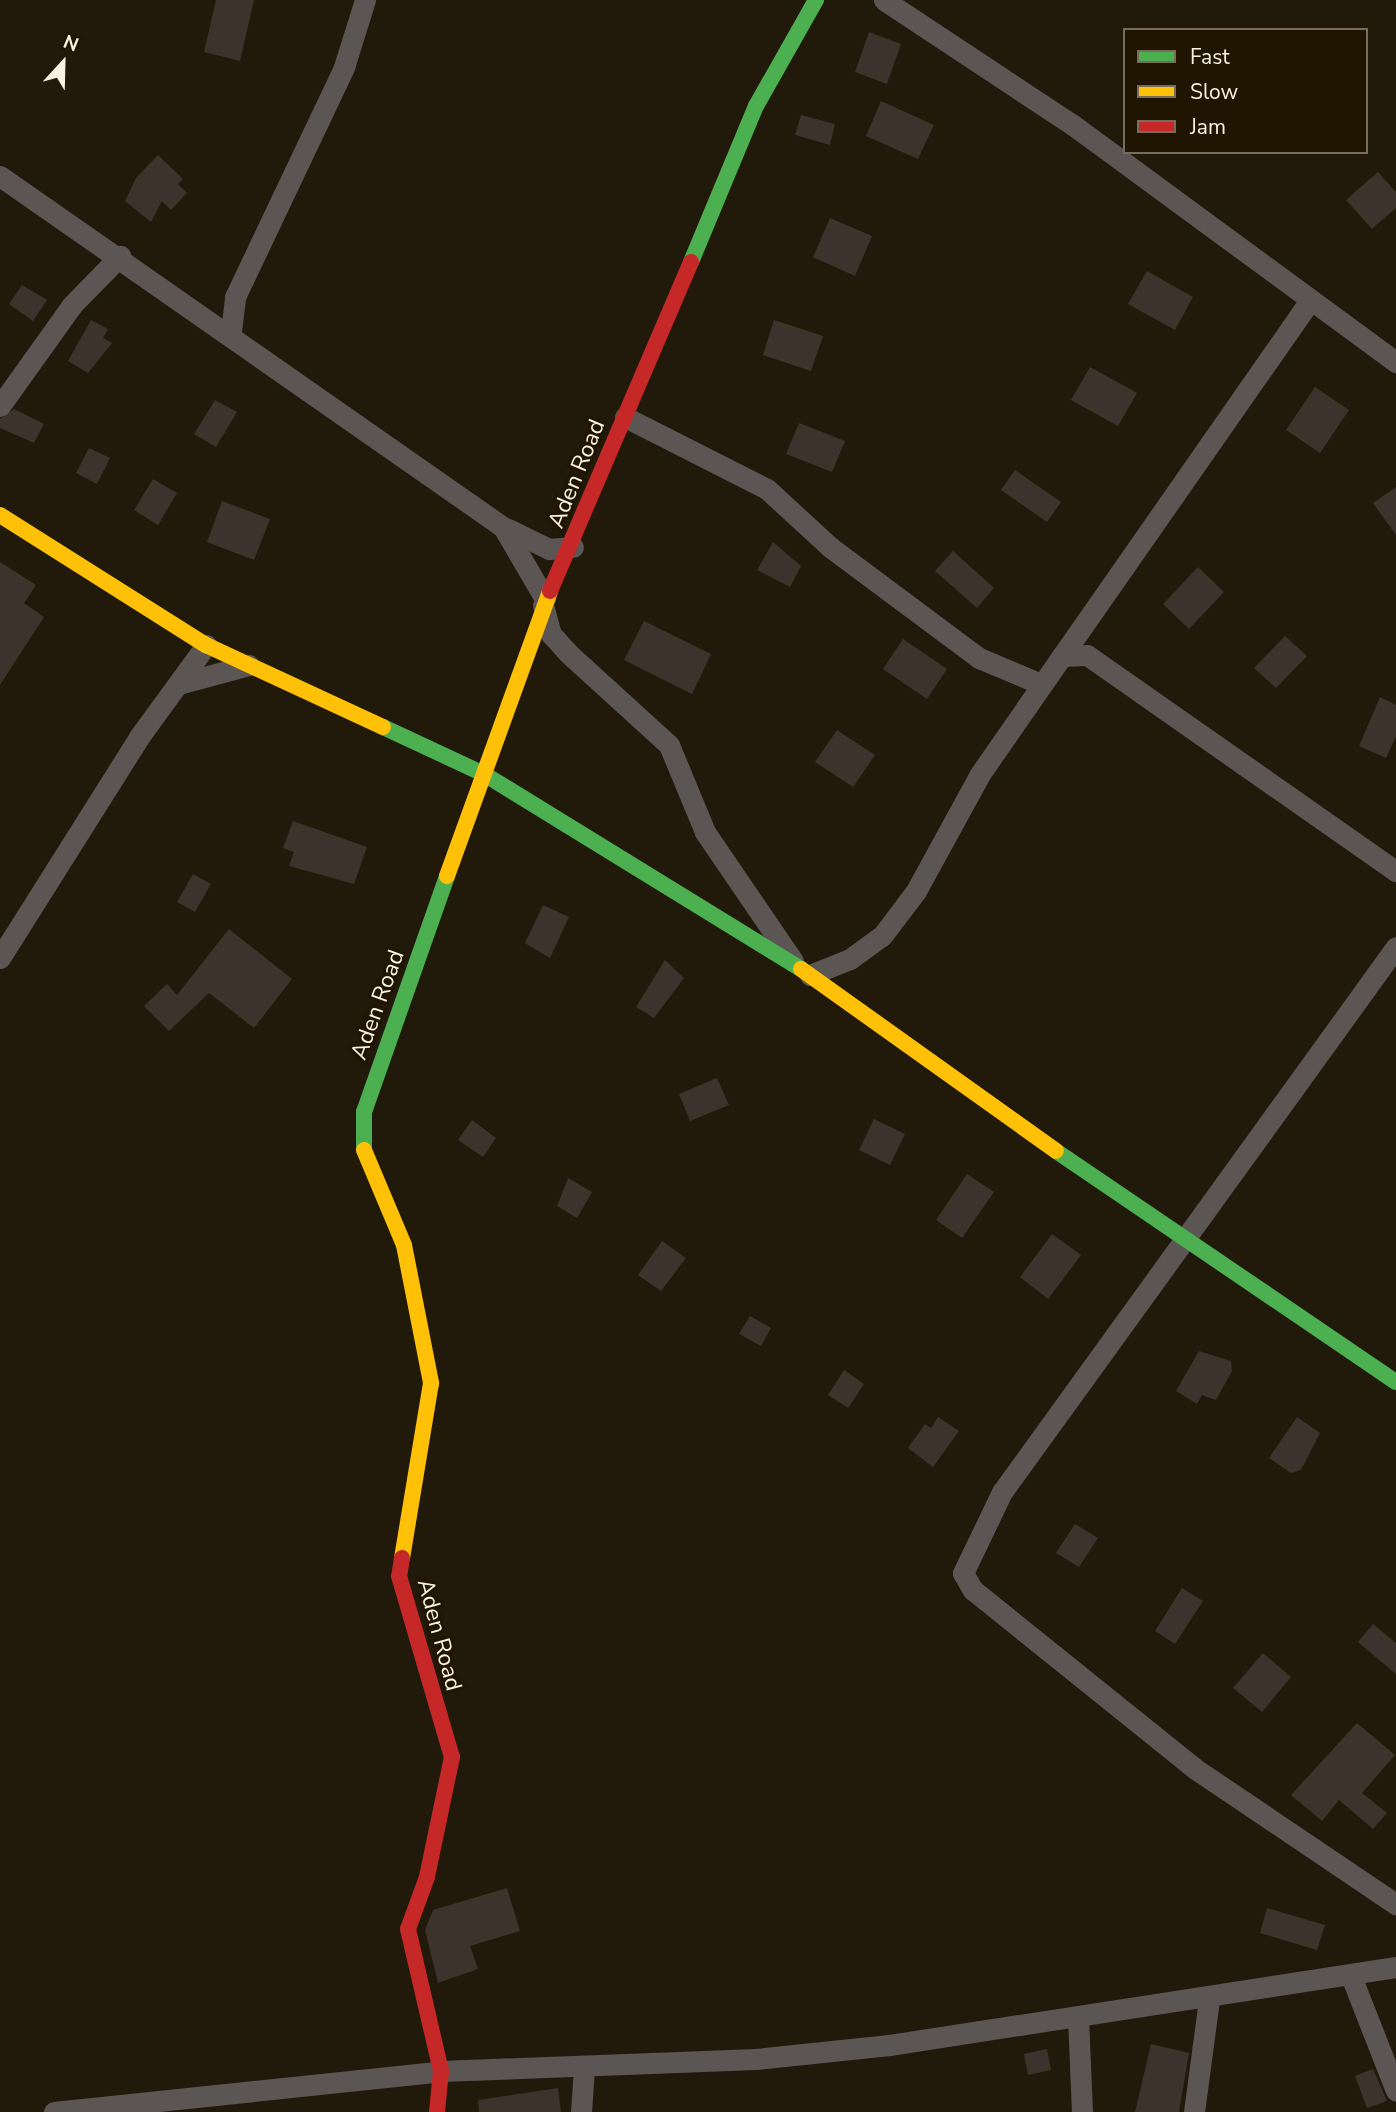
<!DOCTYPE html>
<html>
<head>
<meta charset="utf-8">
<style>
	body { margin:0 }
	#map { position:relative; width:1396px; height:2112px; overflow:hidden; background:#211a0b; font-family:"Nunito Sans",sans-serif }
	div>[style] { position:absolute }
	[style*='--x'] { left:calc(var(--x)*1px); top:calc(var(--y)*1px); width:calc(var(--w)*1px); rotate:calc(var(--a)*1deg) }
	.building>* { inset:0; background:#3c332c }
	.street>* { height:21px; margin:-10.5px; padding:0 10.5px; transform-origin:10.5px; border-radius:10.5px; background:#5b5654 }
	.fast>* { height:16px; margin:-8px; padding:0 8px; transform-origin:8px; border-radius:8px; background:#4caf50 }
	.slow>* { height:16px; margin:-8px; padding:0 8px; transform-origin:8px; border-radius:8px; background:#ffc107 }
	.jam>* { height:16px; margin:-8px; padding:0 8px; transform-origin:8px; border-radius:8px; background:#c62828 }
	span { translate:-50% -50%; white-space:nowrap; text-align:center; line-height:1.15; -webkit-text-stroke:6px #201500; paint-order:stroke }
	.street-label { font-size:23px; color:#faf2e2 }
	.legend { position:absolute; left:1123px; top:28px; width:245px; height:126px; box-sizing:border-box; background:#201500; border:2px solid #776d5a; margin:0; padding:9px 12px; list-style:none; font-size:21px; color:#faf2e2 }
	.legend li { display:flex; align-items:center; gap:14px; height:35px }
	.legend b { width:35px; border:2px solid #776d5a }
	.north { position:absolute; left:28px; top:28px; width:70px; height:70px; -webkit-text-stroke:5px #201500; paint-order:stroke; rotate:22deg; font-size:19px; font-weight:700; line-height:28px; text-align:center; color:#faf2e2 }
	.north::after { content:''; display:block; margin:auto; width:24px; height:32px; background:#faf2e2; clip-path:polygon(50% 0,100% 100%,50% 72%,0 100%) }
</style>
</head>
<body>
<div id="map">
	<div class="building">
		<i style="clip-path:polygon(216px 0,254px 0,240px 61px,204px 52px)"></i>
		<i style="clip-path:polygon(869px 32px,901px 44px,887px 84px,855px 72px)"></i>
		<i style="clip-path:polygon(881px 101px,934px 125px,918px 159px,866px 136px)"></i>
		<i style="clip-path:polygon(801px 115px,835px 124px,830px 145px,795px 135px)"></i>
		<i style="clip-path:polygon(158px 155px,183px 179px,178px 184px,187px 193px,171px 210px,162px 201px,151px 222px,125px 201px,136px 178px)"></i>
		<i style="clip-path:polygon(1378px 172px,1396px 192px,1396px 208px,1372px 229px,1346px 200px)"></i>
		<i style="clip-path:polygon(830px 218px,872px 236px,855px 276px,813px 257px)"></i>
		<i style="clip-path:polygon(1147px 271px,1193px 297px,1175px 330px,1128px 304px)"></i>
		<i style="clip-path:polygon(22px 285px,47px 300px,33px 321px,9px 304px)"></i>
		<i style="clip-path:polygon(91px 320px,108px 329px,103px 338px,112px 343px,88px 373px,68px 361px)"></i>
		<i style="clip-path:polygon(774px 320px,823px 336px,811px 371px,763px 355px)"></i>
		<i style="clip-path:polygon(1090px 367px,1137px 393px,1118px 426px,1071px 400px)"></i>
		<i style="clip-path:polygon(1315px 387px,1349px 410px,1320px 453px,1286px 430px)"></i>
		<i style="clip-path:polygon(215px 400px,237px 412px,216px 447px,194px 434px)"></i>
		<i style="clip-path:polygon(14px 409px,44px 424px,34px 443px,0 428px,0 419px)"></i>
		<i style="clip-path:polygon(799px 423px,845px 441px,832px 472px,786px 454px)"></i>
		<i style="clip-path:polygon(89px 448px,110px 458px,97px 484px,76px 473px)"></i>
		<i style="clip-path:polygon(1015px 470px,1061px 502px,1047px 522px,1001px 490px)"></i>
		<i style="clip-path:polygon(153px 479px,177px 493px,158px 525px,134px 510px)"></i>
		<i style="clip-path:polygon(1396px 487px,1396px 535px,1373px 503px)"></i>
		<i style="clip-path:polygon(222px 501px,270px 519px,254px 560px,207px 542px)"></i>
		<i style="clip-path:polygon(773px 542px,801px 566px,790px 587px,757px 570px)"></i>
		<i style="clip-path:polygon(953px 551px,994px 588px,977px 608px,935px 571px)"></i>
		<i style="clip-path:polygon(0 562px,36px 585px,24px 603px,44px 617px,0 685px)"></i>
		<i style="clip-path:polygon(1198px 567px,1224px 592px,1189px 629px,1163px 604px)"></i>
		<i style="clip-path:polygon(644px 621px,711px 654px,692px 694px,624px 660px)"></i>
		<i style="clip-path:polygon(1285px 636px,1307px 656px,1276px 688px,1254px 668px)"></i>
		<i style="clip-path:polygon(903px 639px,947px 669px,927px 699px,883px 669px)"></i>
		<i style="clip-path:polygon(1380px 697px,1396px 705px,1396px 736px,1386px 758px,1359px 746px)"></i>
		<i style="clip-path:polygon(837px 730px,875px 755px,853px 787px,815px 762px)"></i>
		<i style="clip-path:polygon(293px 821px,367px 847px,354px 884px,289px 866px,294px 852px,283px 848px)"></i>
		<i style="clip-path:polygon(193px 874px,211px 884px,195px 912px,177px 902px)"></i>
		<i style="clip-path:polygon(543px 905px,569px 917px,550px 958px,525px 943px)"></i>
		<i style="clip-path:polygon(229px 929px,292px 979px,254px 1028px,209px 993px,169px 1031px,144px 1006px,167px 984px,177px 995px)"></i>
		<i style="clip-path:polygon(665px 960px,684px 978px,654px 1018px,636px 1007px)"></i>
		<i style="clip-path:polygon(717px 1078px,729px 1105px,690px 1121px,679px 1094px)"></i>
		<i style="clip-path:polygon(874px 1119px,905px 1134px,890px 1165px,859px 1150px)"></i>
		<i style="clip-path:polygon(472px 1120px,496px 1138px,483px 1157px,458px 1140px)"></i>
		<i style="clip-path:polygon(967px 1174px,994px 1192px,962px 1238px,936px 1220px)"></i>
		<i style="clip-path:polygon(568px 1178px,592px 1192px,577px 1218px,557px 1206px)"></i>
		<i style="clip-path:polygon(1052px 1234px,1081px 1255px,1048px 1299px,1020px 1277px)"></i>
		<i style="clip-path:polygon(662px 1241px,686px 1258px,661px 1291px,638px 1275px)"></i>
		<i style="clip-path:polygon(750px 1316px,771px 1328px,761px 1346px,739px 1334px)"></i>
		<i style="clip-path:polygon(1199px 1351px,1231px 1361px,1232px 1371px,1216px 1400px,1202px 1395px,1197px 1404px,1176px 1391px)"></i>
		<i style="clip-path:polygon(844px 1370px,864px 1384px,848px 1408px,828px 1395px)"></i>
		<i style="clip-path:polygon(938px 1417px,959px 1431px,933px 1467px,908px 1448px,925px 1424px,931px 1428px)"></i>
		<i style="clip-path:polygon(1297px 1417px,1320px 1433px,1301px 1470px,1291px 1473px,1269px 1458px)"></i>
		<i style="clip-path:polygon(1075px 1524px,1098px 1538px,1079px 1567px,1056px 1553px)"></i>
		<i style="clip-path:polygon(1182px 1588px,1203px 1601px,1175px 1644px,1155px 1631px)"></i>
		<i style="clip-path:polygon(1373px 1624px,1396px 1643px,1396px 1674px,1358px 1642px)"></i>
		<i style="clip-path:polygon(1263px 1653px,1291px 1677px,1262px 1712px,1233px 1688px)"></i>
		<i style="clip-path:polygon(1357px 1723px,1395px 1755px,1362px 1793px,1387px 1813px,1373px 1829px,1339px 1800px,1322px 1821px,1291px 1795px)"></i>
		<i style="clip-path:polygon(507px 1888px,520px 1931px,470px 1946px,478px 1969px,438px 1983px,425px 1930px,433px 1910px)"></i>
		<i style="clip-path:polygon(1267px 1908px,1325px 1925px,1317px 1950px,1260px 1933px)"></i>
		<i style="clip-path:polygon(1151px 2044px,1189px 2053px,1179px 2112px,1135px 2112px)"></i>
		<i style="clip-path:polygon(1047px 2049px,1051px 2070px,1028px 2075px,1024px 2054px)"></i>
		<i style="clip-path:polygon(1373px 2069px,1387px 2101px,1367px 2108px,1355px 2076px)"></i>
		<i style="clip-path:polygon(558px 2088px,561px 2112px,479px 2112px,478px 2100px)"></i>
	</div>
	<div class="street">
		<i style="--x:884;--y:0;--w:227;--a:33.5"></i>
		<i style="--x:1073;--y:125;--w:401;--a:36.3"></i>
		<i style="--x:0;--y:176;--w:613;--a:34.91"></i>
		<i style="--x:503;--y:527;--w:83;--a:59.7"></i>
		<i style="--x:231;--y:331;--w:34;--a:-83"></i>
		<i style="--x:235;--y:297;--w:255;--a:-64.6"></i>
		<i style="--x:344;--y:67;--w:70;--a:-72.6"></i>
		<i style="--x:0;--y:406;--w:124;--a:-54.5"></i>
		<i style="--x:72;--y:305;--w:69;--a:-45.6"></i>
		<i style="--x:625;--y:417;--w:159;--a:26.9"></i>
		<i style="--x:767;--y:489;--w:86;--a:42.6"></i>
		<i style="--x:830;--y:547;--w:186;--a:36.7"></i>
		<i style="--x:979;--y:658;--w:67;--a:22.8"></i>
		<i style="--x:508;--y:529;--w:46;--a:26"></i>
		<i style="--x:549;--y:549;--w:24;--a:-5"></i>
		<i style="--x:543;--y:605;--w:30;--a:75"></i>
		<i style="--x:551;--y:634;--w:25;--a:48"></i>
		<i style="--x:568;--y:653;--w:137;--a:42.3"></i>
		<i style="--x:669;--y:745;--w:94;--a:67.5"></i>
		<i style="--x:705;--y:832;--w:156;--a:55.7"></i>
		<i style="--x:1062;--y:656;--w:433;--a:-55.1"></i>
		<i style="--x:178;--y:684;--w:73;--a:-15"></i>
		<i style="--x:1396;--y:947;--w:673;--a:125.86"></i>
		<i style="--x:1002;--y:1492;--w:90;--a:115.7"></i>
		<i style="--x:963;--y:1573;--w:20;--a:60"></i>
		<i style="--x:973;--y:1590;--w:284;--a:38.8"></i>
		<i style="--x:1194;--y:1768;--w:244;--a:34"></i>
		<i style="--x:0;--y:958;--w:261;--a:-57.8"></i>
		<i style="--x:139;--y:737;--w:114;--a:-53.9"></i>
		<i style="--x:810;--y:975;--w:43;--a:-21.8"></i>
		<i style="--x:850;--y:959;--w:39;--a:-36"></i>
		<i style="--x:882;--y:936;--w:56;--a:-52.9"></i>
		<i style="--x:916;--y:891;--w:133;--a:-61.3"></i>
		<i style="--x:980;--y:774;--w:144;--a:-55.2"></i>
		<i style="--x:1062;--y:656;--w:25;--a:-2"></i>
		<i style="--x:1087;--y:655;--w:377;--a:35"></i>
		<i style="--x:1351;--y:1976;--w:123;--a:68.6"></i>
		<i style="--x:1078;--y:2017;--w:95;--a:87.6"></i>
		<i style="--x:54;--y:2112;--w:389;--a:-6"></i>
		<i style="--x:441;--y:2071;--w:315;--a:-2.2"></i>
		<i style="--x:756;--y:2059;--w:134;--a:-6"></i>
		<i style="--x:889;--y:2045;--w:513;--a:-8.75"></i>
		<i style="--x:581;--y:2112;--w:44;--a:-86.1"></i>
		<i style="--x:1194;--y:2112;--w:113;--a:-82.4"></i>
	</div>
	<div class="fast">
		<i style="--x:691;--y:262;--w:169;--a:-67.4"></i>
		<i style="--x:756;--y:106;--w:122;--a:-60.5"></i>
		<i style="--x:383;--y:727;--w:111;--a:25"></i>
		<i style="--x:484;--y:774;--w:372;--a:31.6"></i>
		<i style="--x:364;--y:1150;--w:38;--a:-90"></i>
		<i style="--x:364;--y:1112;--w:250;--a:-70.6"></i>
		<i style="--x:1056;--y:1151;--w:411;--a:34.2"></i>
	</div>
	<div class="slow">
		<i style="--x:0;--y:515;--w:244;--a:32.3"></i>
		<i style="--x:206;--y:645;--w:195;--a:24.9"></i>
		<i style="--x:447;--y:876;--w:303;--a:-70.1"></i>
		<i style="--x:801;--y:969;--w:313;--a:35.5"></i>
		<i style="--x:364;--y:1150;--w:103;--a:67.2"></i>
		<i style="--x:404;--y:1245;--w:141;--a:78.9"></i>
		<i style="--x:431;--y:1383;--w:177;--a:99.4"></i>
	</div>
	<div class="jam">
		<i style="--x:550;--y:591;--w:358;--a:-66.8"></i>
		<i style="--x:402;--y:1558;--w:18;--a:99"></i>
		<i style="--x:399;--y:1576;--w:189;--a:73.7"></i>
		<i style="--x:452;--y:1757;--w:123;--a:101.8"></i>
		<i style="--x:427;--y:1877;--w:55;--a:110.1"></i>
		<i style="--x:408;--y:1929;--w:146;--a:76.9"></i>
		<i style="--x:441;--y:2071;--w:41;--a:95.6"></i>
	</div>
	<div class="street-label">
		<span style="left:577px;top:474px;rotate:-68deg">Aden Road</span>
		<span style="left:378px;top:1005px;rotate:-70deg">Aden Road</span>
		<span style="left:439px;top:1635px;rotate:75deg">Aden Road</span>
	</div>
	<ul class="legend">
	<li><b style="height:9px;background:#4caf50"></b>Fast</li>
	<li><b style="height:9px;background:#ffc107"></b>Slow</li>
	<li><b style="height:9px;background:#c62828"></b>Jam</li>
	</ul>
	<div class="north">N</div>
</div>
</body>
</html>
